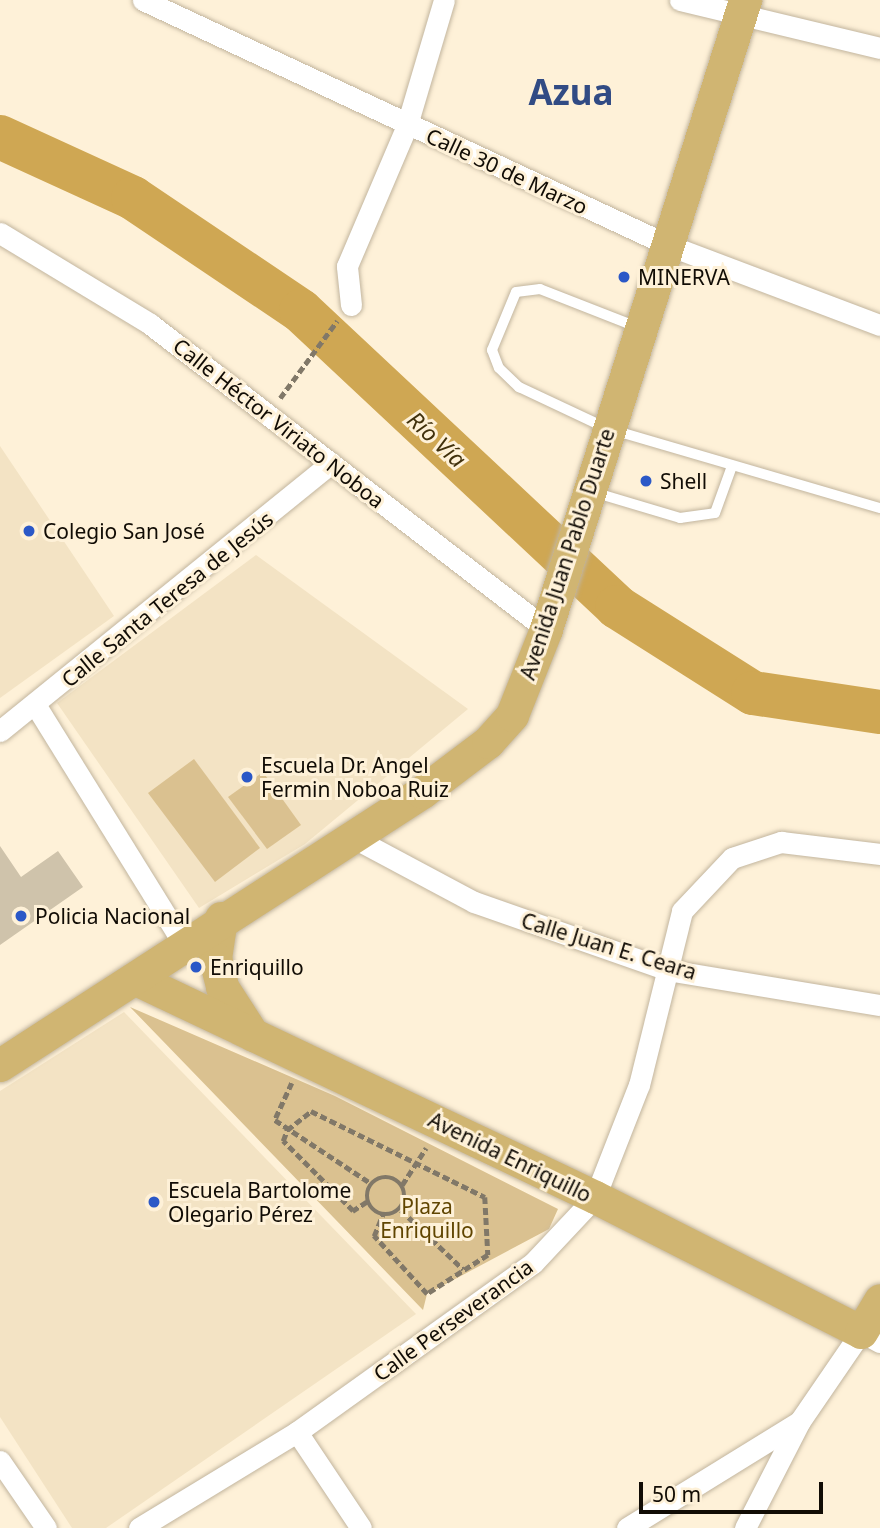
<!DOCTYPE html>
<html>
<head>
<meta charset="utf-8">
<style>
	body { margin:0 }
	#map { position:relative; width:880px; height:1528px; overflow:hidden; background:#fef1d8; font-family:"Noto Sans",sans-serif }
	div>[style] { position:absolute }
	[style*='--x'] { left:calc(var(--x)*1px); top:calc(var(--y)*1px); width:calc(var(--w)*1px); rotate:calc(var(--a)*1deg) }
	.built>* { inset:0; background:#f3e3c4 }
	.green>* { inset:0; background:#dac190 }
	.river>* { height:44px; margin:-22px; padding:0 22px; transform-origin:22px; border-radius:22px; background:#cfa753 }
	.building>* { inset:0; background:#cfc3ab }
	.path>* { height:4.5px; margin-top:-2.25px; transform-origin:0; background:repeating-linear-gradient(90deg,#817868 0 7px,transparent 0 10.5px) }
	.path>.ring { margin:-2.25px; padding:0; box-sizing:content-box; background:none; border:4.5px solid #817868; border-radius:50% }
	.roads { filter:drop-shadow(0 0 2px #c2b59e) drop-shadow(0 0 2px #c2b59e) }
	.service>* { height:10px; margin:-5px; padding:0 5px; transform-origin:5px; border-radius:5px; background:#fff }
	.minor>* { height:21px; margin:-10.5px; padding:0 10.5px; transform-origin:10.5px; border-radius:10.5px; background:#fff }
	.primary>* { height:33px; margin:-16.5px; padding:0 16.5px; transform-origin:16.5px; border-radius:16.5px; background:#d0b572 }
	.dots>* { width:19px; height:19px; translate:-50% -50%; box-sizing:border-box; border:4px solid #fef1d8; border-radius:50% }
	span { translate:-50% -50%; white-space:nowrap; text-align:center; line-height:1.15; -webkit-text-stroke:6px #fef1d8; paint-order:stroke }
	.street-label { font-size:21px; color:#110c05 }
	.poi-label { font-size:21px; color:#110c05 }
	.left { translate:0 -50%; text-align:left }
	.park-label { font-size:21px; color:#604500 }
	.water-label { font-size:23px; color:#41310c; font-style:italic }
	.town-label { font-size:35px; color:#314b84; font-weight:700 }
	.scale { position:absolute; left:639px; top:1482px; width:184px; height:32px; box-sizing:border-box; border:4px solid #110c05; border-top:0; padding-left:9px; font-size:21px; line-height:24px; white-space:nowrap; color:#110c05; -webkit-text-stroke:5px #fef1d8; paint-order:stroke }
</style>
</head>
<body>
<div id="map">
	<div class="built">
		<i style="clip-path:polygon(0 446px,114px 616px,0 698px)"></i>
		<i style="clip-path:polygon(256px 555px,468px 709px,305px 844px,199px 908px,57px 703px)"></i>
		<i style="clip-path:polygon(124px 1012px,416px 1314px,106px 1528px,72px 1528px,0 1417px,0 1091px)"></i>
	</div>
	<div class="green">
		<i style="clip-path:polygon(194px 759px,260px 848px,215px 882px,148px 793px)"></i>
		<i style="clip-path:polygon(263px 772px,301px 825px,267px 849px,228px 797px)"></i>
		<i style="clip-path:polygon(130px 1007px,335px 1096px,558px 1209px,549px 1229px,427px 1294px,423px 1310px)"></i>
	</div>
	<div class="river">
		<i style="--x:0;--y:137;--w:146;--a:24.6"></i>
		<i style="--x:133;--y:198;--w:202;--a:33.9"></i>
		<i style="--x:301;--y:311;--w:433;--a:43.1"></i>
		<i style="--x:617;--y:607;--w:161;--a:32.3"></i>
		<i style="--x:753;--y:693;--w:128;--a:8.5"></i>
	</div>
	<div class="building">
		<i style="clip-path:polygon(0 846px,21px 877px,58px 851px,83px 887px,0 945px)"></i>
	</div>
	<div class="path">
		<i style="--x:280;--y:398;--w:96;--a:-53.5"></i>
		<i style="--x:292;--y:1083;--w:41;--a:114.7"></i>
		<i style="--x:275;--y:1120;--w:116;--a:33.4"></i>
		<i class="ring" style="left:367px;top:1177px;width:33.5px;height:33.5px"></i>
		<i style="--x:402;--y:1185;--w:44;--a:-57"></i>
		<i style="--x:367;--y:1202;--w:17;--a:147"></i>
		<i style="--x:353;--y:1211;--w:99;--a:-135"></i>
		<i style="--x:283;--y:1141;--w:12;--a:-70"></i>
		<i style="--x:287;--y:1130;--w:31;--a:-38"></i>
		<i style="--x:311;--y:1111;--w:194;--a:26.3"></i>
		<i style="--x:485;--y:1197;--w:58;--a:87"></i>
		<i style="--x:488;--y:1255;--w:72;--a:147.4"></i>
		<i style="--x:427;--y:1294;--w:79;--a:-132.4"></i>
		<i style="--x:374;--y:1236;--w:24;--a:-68"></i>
		<i style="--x:401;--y:1210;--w:86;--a:43.6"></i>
	</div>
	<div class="roads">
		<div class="service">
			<i style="--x:637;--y:327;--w:104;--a:-158.6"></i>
			<i style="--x:540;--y:289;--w:24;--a:173"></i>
			<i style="--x:516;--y:292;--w:63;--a:112.5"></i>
			<i style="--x:492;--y:350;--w:19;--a:69"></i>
			<i style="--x:499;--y:368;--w:28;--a:44"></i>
			<i style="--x:519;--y:387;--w:96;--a:25.2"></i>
			<i style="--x:606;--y:428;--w:285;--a:16.3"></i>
			<i style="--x:593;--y:492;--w:91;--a:16.6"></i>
			<i style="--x:680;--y:518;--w:35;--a:-8"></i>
			<i style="--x:715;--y:513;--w:50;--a:-70.1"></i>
		</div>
		<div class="minor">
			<i style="--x:143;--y:0;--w:579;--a:25.02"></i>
			<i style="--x:668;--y:245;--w:227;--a:20.7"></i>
			<i style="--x:680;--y:0;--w:206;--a:13.5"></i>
			<i style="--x:0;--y:233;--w:175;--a:31.2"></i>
			<i style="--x:150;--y:324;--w:500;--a:37.6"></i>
			<i style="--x:351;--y:305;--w:39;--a:-96"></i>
			<i style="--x:347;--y:266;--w:153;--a:-66.9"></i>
			<i style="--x:407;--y:125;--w:130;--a:-73.5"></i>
			<i style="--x:36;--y:706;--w:281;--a:58.2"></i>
			<i style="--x:0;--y:731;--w:426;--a:-39"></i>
			<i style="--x:354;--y:838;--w:136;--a:28.1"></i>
			<i style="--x:474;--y:902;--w:206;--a:19.3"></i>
			<i style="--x:668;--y:970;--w:215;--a:9.4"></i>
			<i style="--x:297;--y:1432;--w:115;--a:56.3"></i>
			<i style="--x:0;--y:1461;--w:81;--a:55.5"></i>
			<i style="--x:139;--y:1528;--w:185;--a:-31.3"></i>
			<i style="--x:297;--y:1432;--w:290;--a:-35.6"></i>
			<i style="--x:533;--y:1263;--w:91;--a:-46.8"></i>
			<i style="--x:595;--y:1197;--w:120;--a:-68.6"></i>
			<i style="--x:639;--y:1085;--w:179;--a:-76.1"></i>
			<i style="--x:682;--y:911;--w:73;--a:-46.7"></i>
			<i style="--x:732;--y:858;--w:52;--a:-18.1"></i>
			<i style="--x:781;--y:842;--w:100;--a:6.9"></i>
			<i style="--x:627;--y:1528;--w:203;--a:-31.7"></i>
			<i style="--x:745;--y:1528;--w:120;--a:-62.8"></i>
			<i style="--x:800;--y:1421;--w:108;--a:-55.6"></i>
			<i style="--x:861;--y:1332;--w:21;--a:28"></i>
		</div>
		<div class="primary">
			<i style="--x:221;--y:918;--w:40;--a:98.5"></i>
			<i style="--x:215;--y:958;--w:30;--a:76"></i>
			<i style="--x:222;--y:987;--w:57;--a:57.1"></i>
			<i style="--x:136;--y:979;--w:508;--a:25.41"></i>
			<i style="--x:595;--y:1197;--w:298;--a:26.9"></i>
			<i style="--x:861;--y:1332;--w:37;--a:-59"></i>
			<i style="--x:0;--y:1065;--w:503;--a:-32.9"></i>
			<i style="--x:422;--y:792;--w:83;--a:-37.1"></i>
			<i style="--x:488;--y:742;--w:36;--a:-48"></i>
			<i style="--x:512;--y:715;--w:92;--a:-68.4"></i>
			<i style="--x:546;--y:629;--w:660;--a:-72.44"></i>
		</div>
	</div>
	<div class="dots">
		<i style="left:624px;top:277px;background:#2b58c7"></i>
		<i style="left:646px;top:481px;background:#2b58c7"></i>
		<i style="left:29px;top:531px;background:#2b58c7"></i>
		<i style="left:247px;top:777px;background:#2b58c7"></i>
		<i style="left:21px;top:916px;background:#2b58c7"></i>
		<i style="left:196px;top:967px;background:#2b58c7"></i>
		<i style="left:154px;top:1202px;background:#2b58c7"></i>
	</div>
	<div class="street-label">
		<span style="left:507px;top:171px;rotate:25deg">Calle 30 de Marzo</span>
		<span style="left:279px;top:423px;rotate:38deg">Calle Héctor Viriato Noboa</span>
		<span style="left:567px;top:554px;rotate:-72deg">Avenida Juan Pablo Duarte</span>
		<span style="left:167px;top:599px;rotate:-39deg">Calle Santa Teresa de Jesús</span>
		<span style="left:609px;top:946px;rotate:17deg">Calle Juan E. Ceara</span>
		<span style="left:510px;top:1157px;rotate:26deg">Avenida Enriquillo</span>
		<span style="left:453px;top:1320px;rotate:-36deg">Calle Perseverancia</span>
	</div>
	<div class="poi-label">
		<span class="left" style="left:638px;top:277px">MINERVA</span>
		<span class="left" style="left:660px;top:481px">Shell</span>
		<span class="left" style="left:43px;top:531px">Colegio San José</span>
		<span class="left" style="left:261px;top:777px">Escuela Dr. Angel<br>Fermin Noboa Ruiz</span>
		<span class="left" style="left:35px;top:916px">Policia Nacional</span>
		<span class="left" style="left:210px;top:967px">Enriquillo</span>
		<span class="left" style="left:168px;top:1202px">Escuela Bartolome<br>Olegario Pérez</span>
	</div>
	<div class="park-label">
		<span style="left:427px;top:1218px">Plaza<br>Enriquillo</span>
	</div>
	<div class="water-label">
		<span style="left:437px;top:439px;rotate:43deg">Río Vía</span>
	</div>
	<div class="town-label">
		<span style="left:571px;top:92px">Azua</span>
	</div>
	<div class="scale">50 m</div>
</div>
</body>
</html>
